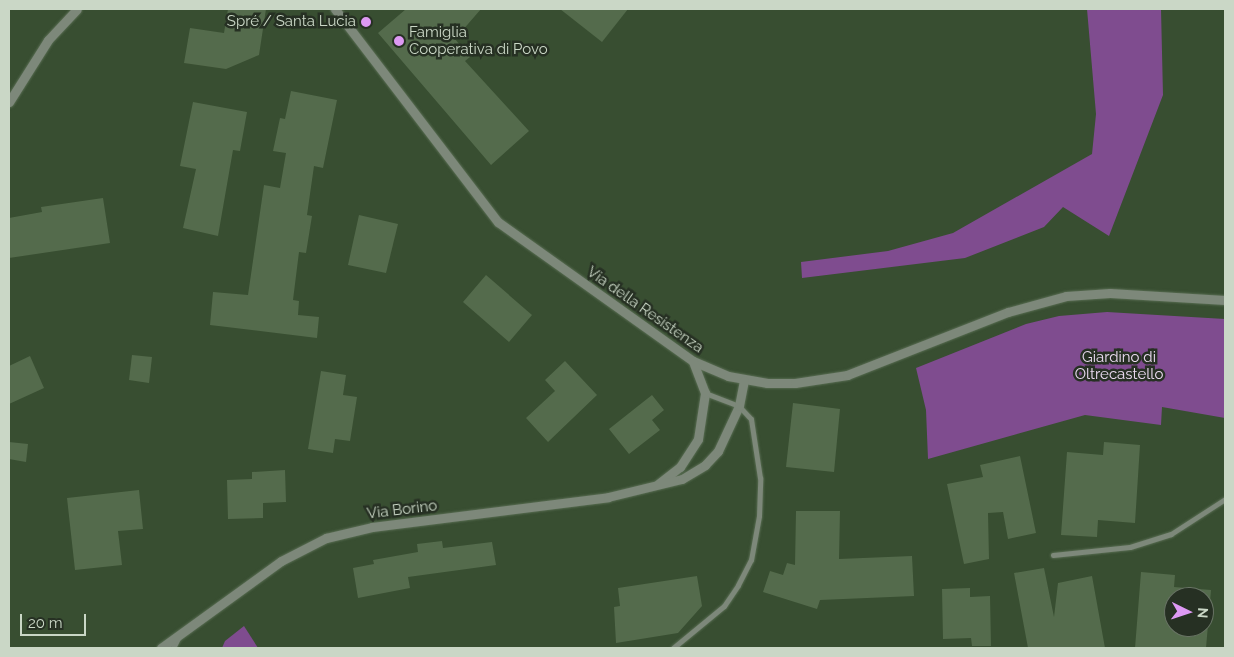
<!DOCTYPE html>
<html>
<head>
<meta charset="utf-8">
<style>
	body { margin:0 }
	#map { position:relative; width:1234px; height:657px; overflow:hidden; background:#384e31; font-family:Raleway,sans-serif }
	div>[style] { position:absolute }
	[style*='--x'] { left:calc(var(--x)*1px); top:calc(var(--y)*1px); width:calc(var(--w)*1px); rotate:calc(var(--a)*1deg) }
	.green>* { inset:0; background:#7f4c8f }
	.building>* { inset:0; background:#546b4c }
	.roads { filter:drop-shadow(0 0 1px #586c52) drop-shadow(0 0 1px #586c52) }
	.minor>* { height:5px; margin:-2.5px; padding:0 2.5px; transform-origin:2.5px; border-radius:2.5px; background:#7d887a }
	.tertiary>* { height:9px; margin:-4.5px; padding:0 4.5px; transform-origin:4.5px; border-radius:4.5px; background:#7d887a }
	.dots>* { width:14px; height:14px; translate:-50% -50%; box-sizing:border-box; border:2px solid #263023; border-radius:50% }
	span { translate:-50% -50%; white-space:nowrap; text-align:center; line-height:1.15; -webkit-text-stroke:5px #263023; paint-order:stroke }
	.poi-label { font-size:15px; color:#cad7c6 }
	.right { translate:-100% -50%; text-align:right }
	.left { translate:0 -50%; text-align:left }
	.street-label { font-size:15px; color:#cad7c6 }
	.park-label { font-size:15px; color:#ecdcf2 }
	.frame { position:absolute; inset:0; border:10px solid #cad7c6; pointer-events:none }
	.north { position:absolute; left:1164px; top:587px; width:50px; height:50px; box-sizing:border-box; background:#263023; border:1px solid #687364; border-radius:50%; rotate:94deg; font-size:14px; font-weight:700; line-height:20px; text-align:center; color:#cad7c6 }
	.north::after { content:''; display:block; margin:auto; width:18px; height:22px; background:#dd99f3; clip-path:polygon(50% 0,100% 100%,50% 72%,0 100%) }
	.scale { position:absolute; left:20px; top:614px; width:66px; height:22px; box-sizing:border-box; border:2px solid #cad7c6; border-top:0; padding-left:6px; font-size:15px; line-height:18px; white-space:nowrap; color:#cad7c6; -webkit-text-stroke:4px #263023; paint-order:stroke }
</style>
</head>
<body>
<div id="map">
	<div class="green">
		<i style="clip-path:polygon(1087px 9px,1161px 9px,1163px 95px,1109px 236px,1063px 207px,1044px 227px,965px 258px,802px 278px,801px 262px,888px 251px,953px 233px,1092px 154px,1096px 114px)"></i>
		<i style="clip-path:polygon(1107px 312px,1225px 319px,1225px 418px,1162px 407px,1161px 425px,1085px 415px,928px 459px,926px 410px,916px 368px,1026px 324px,1059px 316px)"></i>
		<i style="clip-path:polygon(244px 626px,258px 648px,222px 648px,225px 641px)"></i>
	</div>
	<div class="building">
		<i style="clip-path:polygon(228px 9px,266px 9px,259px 55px,226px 69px,184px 63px,190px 28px,224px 33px)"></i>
		<i style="clip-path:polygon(406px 9px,481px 9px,455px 39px,470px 57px,465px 61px,529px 131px,491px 165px,378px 33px)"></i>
		<i style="clip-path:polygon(560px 9px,628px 9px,602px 42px)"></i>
		<i style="clip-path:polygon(291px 91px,337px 100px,323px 168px,314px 166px,307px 215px,312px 216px,306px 253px,299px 252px,293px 300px,299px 301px,298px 315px,319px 317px,317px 338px,210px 325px,213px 292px,248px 295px,264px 185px,280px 188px,286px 153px,273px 151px,280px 118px,285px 119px)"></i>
		<i style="clip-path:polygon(193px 102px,247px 112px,240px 151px,233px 150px,218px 236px,183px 228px,196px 169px,180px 166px)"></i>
		<i style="clip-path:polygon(103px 198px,110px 243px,9px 258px,9px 218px,42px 212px,41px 207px)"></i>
		<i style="clip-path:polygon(359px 215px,398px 224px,386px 273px,348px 265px)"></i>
		<i style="clip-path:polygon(486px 275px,532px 315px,509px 342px,463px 302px)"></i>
		<i style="clip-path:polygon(132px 355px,152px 357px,149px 383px,129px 380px)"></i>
		<i style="clip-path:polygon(30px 356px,44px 388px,9px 404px,9px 366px)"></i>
		<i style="clip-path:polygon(565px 361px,597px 395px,548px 442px,526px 418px,555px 391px,545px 380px)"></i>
		<i style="clip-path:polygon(321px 371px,346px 375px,343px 395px,357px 397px,350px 441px,335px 439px,333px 453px,308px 449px)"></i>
		<i style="clip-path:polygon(652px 395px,664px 410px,652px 420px,660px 430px,629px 454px,609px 429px)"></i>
		<i style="clip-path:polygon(793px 403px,840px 409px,834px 472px,786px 467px)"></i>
		<i style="clip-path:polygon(9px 442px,28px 444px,26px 462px,9px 459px)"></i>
		<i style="clip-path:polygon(1104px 442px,1140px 445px,1135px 523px,1098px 520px,1097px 537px,1061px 535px,1067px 452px,1103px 455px)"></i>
		<i style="clip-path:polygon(1020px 456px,1036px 533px,1008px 539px,1003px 512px,988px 513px,989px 559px,964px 564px,947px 484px,983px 477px,980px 465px)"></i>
		<i style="clip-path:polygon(285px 470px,286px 502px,263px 503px,263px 518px,228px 519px,227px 480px,252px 479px,252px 472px)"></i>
		<i style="clip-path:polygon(139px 490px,143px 529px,118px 531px,122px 565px,75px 570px,67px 498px)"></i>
		<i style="clip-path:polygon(796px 511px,840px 511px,839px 559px,912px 556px,914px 596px,820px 600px,817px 609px,763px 592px,770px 571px,783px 575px,787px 563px,795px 565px)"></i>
		<i style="clip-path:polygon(442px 541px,443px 548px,492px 542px,496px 565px,408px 577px,410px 588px,358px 598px,353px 568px,374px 564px,373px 560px,418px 552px,417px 544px)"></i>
		<i style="clip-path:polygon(1044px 568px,1054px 617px,1058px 583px,1092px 576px,1105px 648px,1028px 648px,1014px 573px)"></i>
		<i style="clip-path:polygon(evenodd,1141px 572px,1175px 575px,1174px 587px,1211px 590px,1206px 648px,1135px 648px,1141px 572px,1174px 597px,1204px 597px,1204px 627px,1174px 627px,1174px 597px)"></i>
		<i style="clip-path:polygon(697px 576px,702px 606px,678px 633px,616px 643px,614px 607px,620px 606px,618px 588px)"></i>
		<i style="clip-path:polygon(970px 588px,970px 597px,990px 596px,991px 646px,972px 646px,971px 638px,943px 639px,942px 589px)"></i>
	</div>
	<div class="roads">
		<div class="minor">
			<i style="--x:1053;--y:555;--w:77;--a:-5.9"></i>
			<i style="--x:1130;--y:547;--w:43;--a:-17.6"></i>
			<i style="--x:1171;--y:534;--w:64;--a:-32.9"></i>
			<i style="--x:173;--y:648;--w:11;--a:-63"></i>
			<i style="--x:673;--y:648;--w:66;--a:-39.5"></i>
			<i style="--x:724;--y:606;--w:25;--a:-56"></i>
			<i style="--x:738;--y:585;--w:28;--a:-63"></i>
			<i style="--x:751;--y:560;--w:45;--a:-79.7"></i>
			<i style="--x:759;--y:516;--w:38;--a:-88"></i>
			<i style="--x:760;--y:478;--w:60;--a:-98.7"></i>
			<i style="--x:751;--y:419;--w:18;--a:-133"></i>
			<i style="--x:739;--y:406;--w:36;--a:-159"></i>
		</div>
		<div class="tertiary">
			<i style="--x:335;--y:9;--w:268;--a:52.6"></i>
			<i style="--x:498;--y:222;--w:239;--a:35.5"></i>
			<i style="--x:693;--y:361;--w:38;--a:23"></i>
			<i style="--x:728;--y:376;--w:40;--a:10"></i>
			<i style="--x:767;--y:383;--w:28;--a:0"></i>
			<i style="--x:795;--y:383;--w:53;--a:-8.7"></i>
			<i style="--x:847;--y:375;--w:173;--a:-21.4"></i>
			<i style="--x:1008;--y:312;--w:60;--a:-15.4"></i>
			<i style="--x:1066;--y:296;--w:44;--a:-3.9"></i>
			<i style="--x:1110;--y:293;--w:115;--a:3.5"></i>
			<i style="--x:9;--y:102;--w:73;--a:-57.8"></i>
			<i style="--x:48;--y:40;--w:42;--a:-46.9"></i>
			<i style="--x:658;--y:484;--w:28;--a:-38"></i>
			<i style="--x:680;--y:467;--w:33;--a:-57"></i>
			<i style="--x:698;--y:439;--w:47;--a:-81.3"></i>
			<i style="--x:705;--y:393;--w:34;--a:-111"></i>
			<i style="--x:161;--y:648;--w:148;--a:-35.9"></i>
			<i style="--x:281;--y:561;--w:51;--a:-27.1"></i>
			<i style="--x:326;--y:538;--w:47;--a:-13.4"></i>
			<i style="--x:372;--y:527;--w:238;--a:-7.2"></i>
			<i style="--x:608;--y:497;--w:76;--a:-13.7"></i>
			<i style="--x:682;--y:479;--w:27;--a:-31"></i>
			<i style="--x:705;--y:465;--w:19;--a:-47"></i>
			<i style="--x:718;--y:451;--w:50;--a:-65"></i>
			<i style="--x:739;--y:406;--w:26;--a:-79"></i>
		</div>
	</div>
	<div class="dots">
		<i style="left:366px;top:22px;background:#dd99f3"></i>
		<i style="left:399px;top:41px;background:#dd99f3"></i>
	</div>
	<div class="poi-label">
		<span class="right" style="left:356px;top:22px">Spré / Santa Lucia</span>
		<span class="left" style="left:409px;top:41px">Famiglia<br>Cooperativa di Povo</span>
	</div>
	<div class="street-label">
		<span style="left:645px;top:310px;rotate:35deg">Via della Resistenza</span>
		<span style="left:402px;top:510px;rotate:-7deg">Via Borino</span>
	</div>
	<div class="park-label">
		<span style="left:1119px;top:366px">Giardino di<br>Oltrecastello</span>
	</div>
	<div class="frame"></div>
	<div class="north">N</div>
	<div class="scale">20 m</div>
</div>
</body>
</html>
